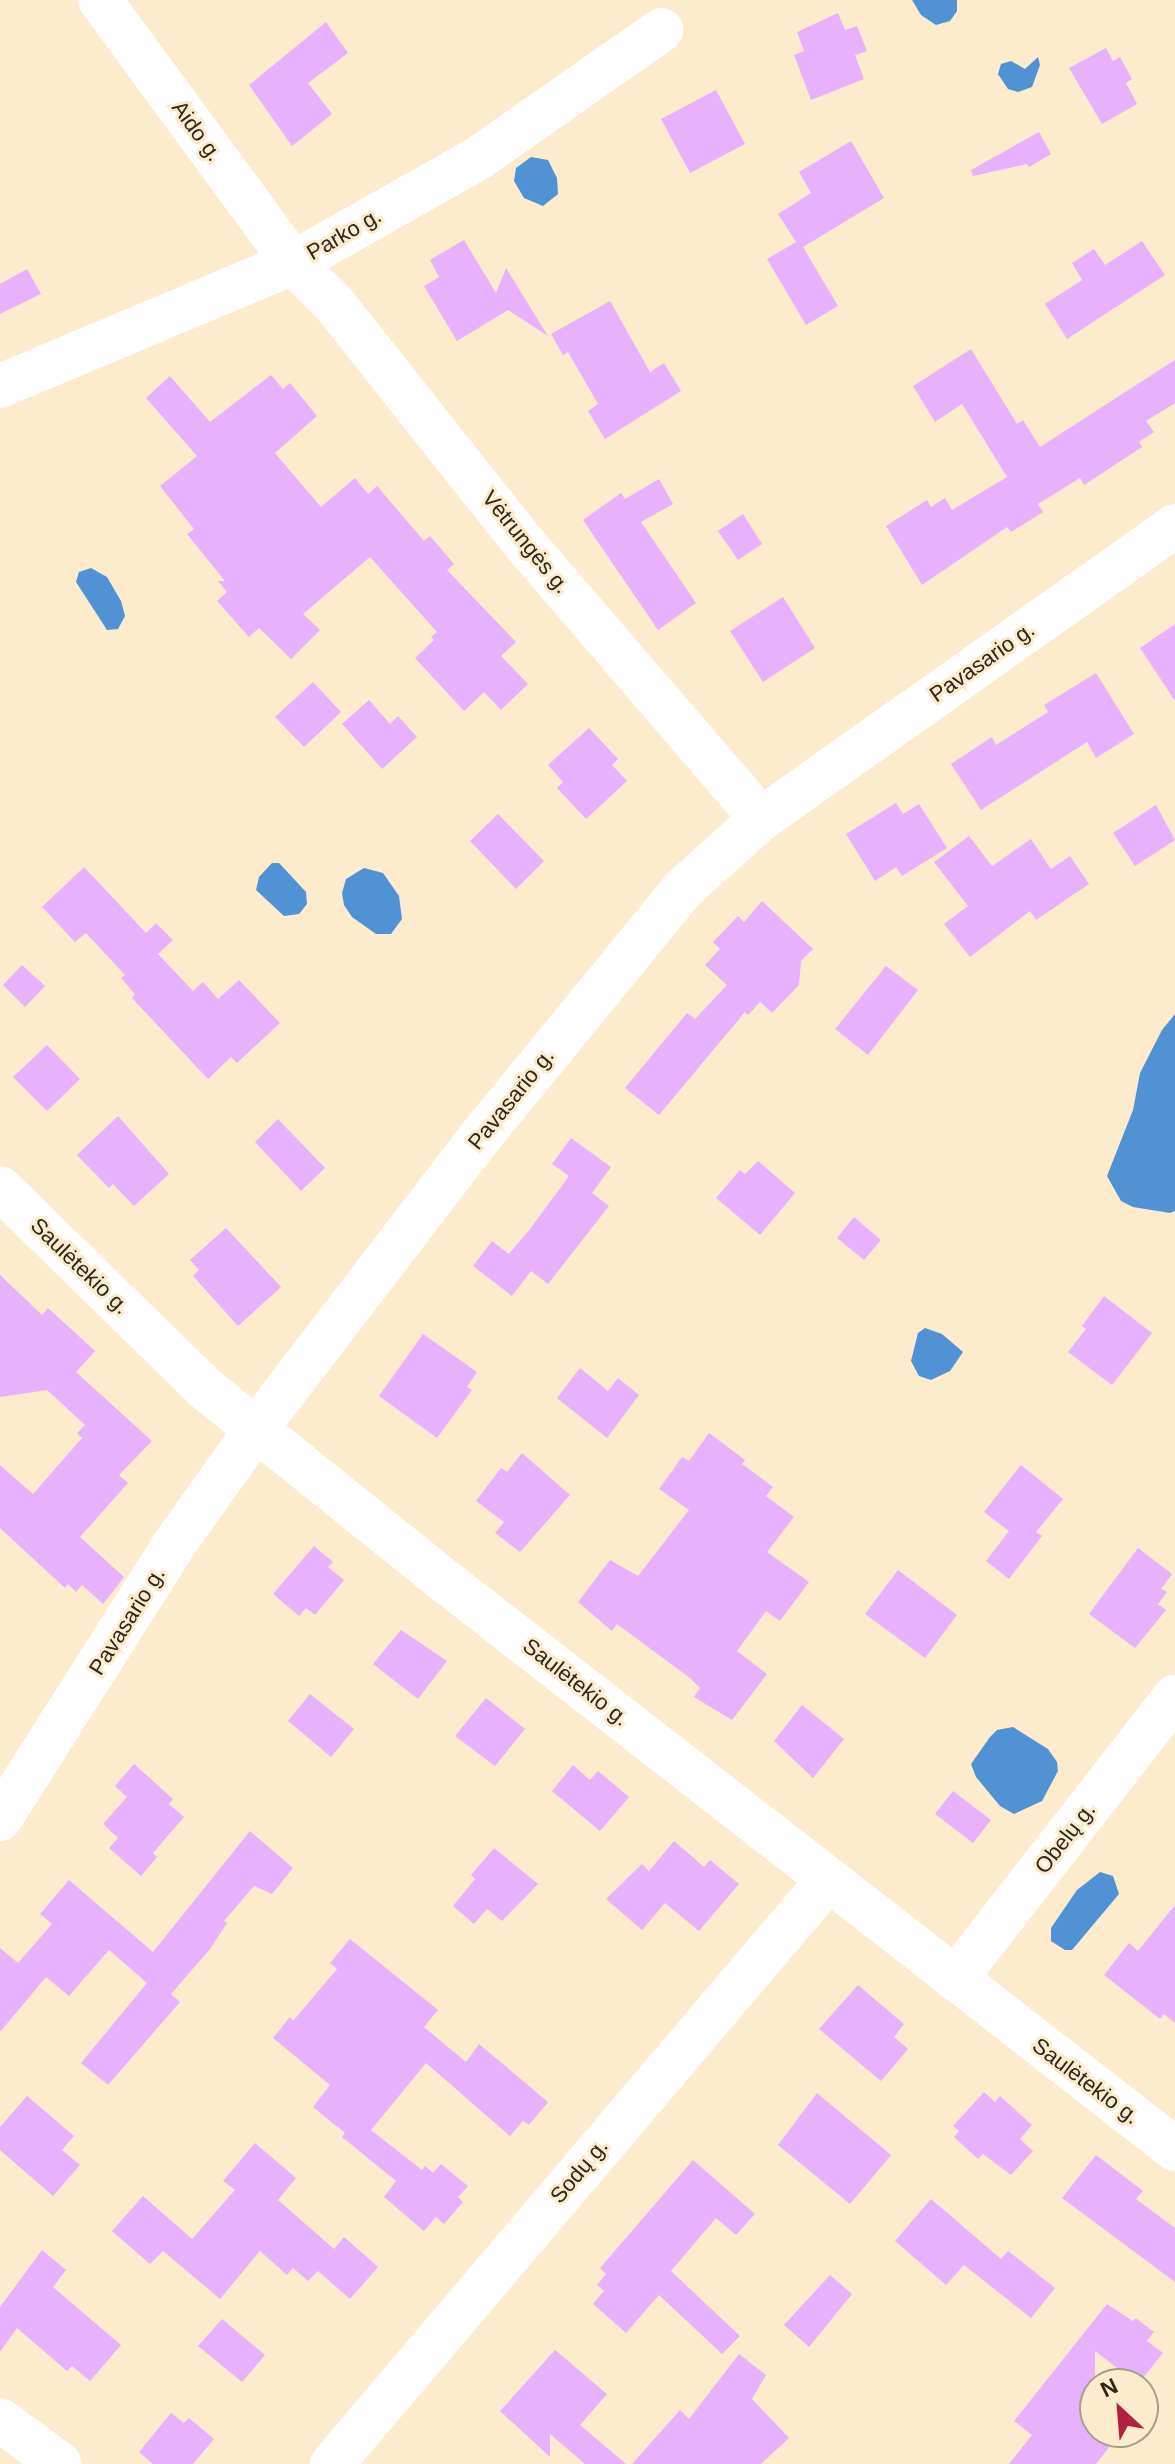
<!DOCTYPE html>
<html>
<head>
<meta charset="utf-8">
<style>
	body { margin:0 }
	#map { position:relative; width:1175px; height:2464px; overflow:hidden; background:#fcebcd; font-family:Helvetica,sans-serif }
	div>[style] { position:absolute }
	[style*='--x'] { left:calc(var(--x)*1px); top:calc(var(--y)*1px); width:calc(var(--w)*1px); rotate:calc(var(--a)*1deg) }
	.water>* { inset:0; background:#5192d5 }
	.building>* { inset:0; background:#e7b1fe }
	.minor>* { height:44px; margin:-22px; padding:0 22px; transform-origin:22px; border-radius:22px; background:#fff }
	span { translate:-50% -50%; white-space:nowrap; text-align:center; line-height:1.15; -webkit-text-stroke:6px #fcebcd; paint-order:stroke }
	.street-label { font-size:22px; color:#2d271c }
	.north { position:absolute; left:1079px; top:2368px; width:80px; height:80px; box-sizing:border-box; background:#fcebcd; border:2px solid #a99d86; border-radius:50%; rotate:334deg; font-size:22px; font-weight:700; line-height:32px; text-align:center; color:#2d271c }
	.north::after { content:''; display:block; margin:auto; width:28px; height:36px; background:#b22041; clip-path:polygon(50% 0,100% 100%,50% 72%,0 100%) }
</style>
</head>
<body>
<div id="map">
	<div class="water">
		<i style="clip-path:polygon(912px 0,957px 0,957px 11px,950px 21px,936px 25px,921px 15px)"></i>
		<i style="clip-path:polygon(1038px 57px,1040px 65px,1032px 87px,1018px 92px,1008px 89px,998px 74px,1001px 64px,1011px 61px,1025px 69px)"></i>
		<i style="clip-path:polygon(531px 157px,548px 160px,557px 178px,558px 194px,543px 206px,524px 198px,514px 181px,516px 168px)"></i>
		<i style="clip-path:polygon(91px 568px,107px 577px,121px 601px,125px 616px,118px 629px,107px 630px,76px 582px,79px 572px)"></i>
		<i style="clip-path:polygon(272px 863px,279px 863px,306px 892px,307px 904px,299px 914px,284px 916px,256px 890px,259px 877px)"></i>
		<i style="clip-path:polygon(364px 868px,383px 873px,399px 896px,402px 919px,391px 934px,376px 934px,352px 917px,344px 905px,342px 893px,346px 879px)"></i>
		<i style="clip-path:polygon(1175px 1014px,1175px 1211px,1170px 1213px,1133px 1207px,1121px 1201px,1107px 1176px,1133px 1110px,1140px 1073px,1162px 1030px)"></i>
		<i style="clip-path:polygon(925px 1328px,942px 1334px,963px 1352px,950px 1371px,931px 1380px,919px 1376px,911px 1361px,918px 1333px)"></i>
		<i style="clip-path:polygon(1013px 1727px,1048px 1749px,1057px 1762px,1058px 1771px,1042px 1801px,1014px 1814px,1000px 1806px,976px 1777px,971px 1764px,990px 1737px,997px 1730px)"></i>
		<i style="clip-path:polygon(1100px 1872px,1113px 1876px,1119px 1894px,1072px 1950px,1065px 1950px,1051px 1941px,1051px 1928px,1077px 1890px)"></i>
	</div>
	<div class="building">
		<i style="clip-path:polygon(838px 13px,845px 30px,857px 26px,867px 51px,855px 55px,864px 79px,811px 100px,794px 55px,804px 51px,797px 32px)"></i>
		<i style="clip-path:polygon(326px 22px,348px 53px,308px 83px,332px 114px,292px 146px,249px 85px)"></i>
		<i style="clip-path:polygon(1106px 48px,1113px 61px,1120px 57px,1132px 79px,1126px 83px,1137px 104px,1102px 124px,1069px 68px)"></i>
		<i style="clip-path:polygon(716px 90px,745px 144px,690px 173px,661px 119px)"></i>
		<i style="clip-path:polygon(1039px 132px,1051px 154px,1029px 167px,1027px 164px,973px 176px,971px 170px)"></i>
		<i style="clip-path:polygon(851px 141px,884px 198px,803px 247px,838px 306px,806px 325px,767px 259px,796px 242px,778px 214px,811px 193px,799px 172px)"></i>
		<i style="clip-path:polygon(464px 240px,496px 293px,506px 268px,548px 336px,508px 310px,457px 341px,424px 286px,439px 277px,430px 260px)"></i>
		<i style="clip-path:polygon(1142px 241px,1165px 275px,1067px 339px,1045px 304px,1082px 280px,1072px 263px,1094px 249px,1105px 265px)"></i>
		<i style="clip-path:polygon(27px 269px,41px 294px,0 314px,0 284px)"></i>
		<i style="clip-path:polygon(610px 301px,650px 372px,664px 363px,681px 391px,605px 439px,588px 411px,598px 404px,568px 352px,563px 355px,551px 334px)"></i>
		<i style="clip-path:polygon(971px 349px,1017px 424px,1023px 420px,1040px 447px,1175px 360px,1175px 403px,1146px 421px,1154px 432px,1139px 442px,1142px 447px,1084px 485px,1080px 478px,1038px 504px,1043px 512px,1011px 532px,1007px 527px,922px 585px,886px 526px,927px 500px,931px 507px,945px 498px,952px 510px,1007px 477px,962px 404px,935px 422px,913px 386px)"></i>
		<i style="clip-path:polygon(271px 375px,283px 389px,290px 383px,317px 416px,275px 453px,321px 507px,355px 478px,368px 494px,377px 486px,424px 541px,430px 536px,454px 564px,447px 570px,516px 642px,501px 656px,528px 684px,501px 710px,484px 692px,464px 711px,415px 658px,434px 640px,431px 637px,437px 632px,370px 557px,303px 614px,320px 630px,291px 659px,259px 628px,249px 637px,217px 601px,227px 592px,218px 581px,225px 581px,187px 534px,194px 529px,160px 486px,197px 456px,146px 398px,170px 376px,210px 422px)"></i>
		<i style="clip-path:polygon(659px 479px,673px 504px,641px 522px,696px 603px,658px 630px,583px 520px,621px 493px,625px 499px)"></i>
		<i style="clip-path:polygon(743px 514px,762px 544px,738px 560px,718px 531px)"></i>
		<i style="clip-path:polygon(783px 597px,815px 648px,763px 682px,730px 631px)"></i>
		<i style="clip-path:polygon(1175px 624px,1175px 701px,1140px 648px)"></i>
		<i style="clip-path:polygon(1096px 673px,1134px 734px,1096px 758px,1087px 742px,981px 810px,951px 764px,992px 737px,996px 745px,1048px 712px,1044px 705px)"></i>
		<i style="clip-path:polygon(313px 682px,341px 712px,304px 747px,275px 717px)"></i>
		<i style="clip-path:polygon(369px 700px,390px 724px,398px 716px,417px 737px,382px 769px,342px 724px)"></i>
		<i style="clip-path:polygon(589px 728px,618px 759px,612px 765px,627px 781px,586px 819px,557px 788px,563px 782px,548px 765px)"></i>
		<i style="clip-path:polygon(896px 803px,903px 814px,919px 804px,947px 848px,902px 876px,896px 867px,875px 881px,846px 834px)"></i>
		<i style="clip-path:polygon(1156px 805px,1175px 840px,1135px 866px,1113px 833px)"></i>
		<i style="clip-path:polygon(498px 814px,544px 861px,516px 889px,470px 841px)"></i>
		<i style="clip-path:polygon(969px 836px,992px 866px,1031px 839px,1051px 869px,1070px 856px,1089px 884px,1036px 920px,1030px 911px,970px 957px,944px 924px,968px 906px,934px 862px)"></i>
		<i style="clip-path:polygon(84px 867px,146px 933px,156px 923px,173px 940px,158px 954px,193px 991px,203px 982px,218px 999px,239px 980px,280px 1023px,237px 1063px,231px 1057px,208px 1079px,132px 998px,135px 994px,121px 978px,125px 975px,86px 933px,75px 942px,42px 907px)"></i>
		<i style="clip-path:polygon(762px 901px,813px 949px,801px 961px,799px 985px,772px 1013px,760px 1002px,748px 1015px,745px 1012px,659px 1115px,625px 1088px,687px 1013px,695px 1019px,727px 985px,705px 965px,720px 949px,713px 942px,738px 916px,744px 922px)"></i>
		<i style="clip-path:polygon(22px 965px,45px 986px,25px 1007px,3px 985px)"></i>
		<i style="clip-path:polygon(886px 966px,918px 990px,868px 1055px,835px 1029px)"></i>
		<i style="clip-path:polygon(47px 1045px,80px 1079px,47px 1111px,13px 1077px)"></i>
		<i style="clip-path:polygon(118px 1116px,169px 1174px,134px 1206px,113px 1184px,109px 1188px,77px 1155px)"></i>
		<i style="clip-path:polygon(278px 1119px,325px 1168px,301px 1191px,255px 1142px)"></i>
		<i style="clip-path:polygon(571px 1138px,611px 1167px,592px 1193px,609px 1206px,548px 1284px,531px 1271px,512px 1296px,473px 1266px,492px 1241px,509px 1254px,530px 1229px,569px 1176px,552px 1164px)"></i>
		<i style="clip-path:polygon(758px 1161px,795px 1193px,760px 1235px,716px 1198px,740px 1170px,745px 1174px)"></i>
		<i style="clip-path:polygon(854px 1217px,881px 1240px,864px 1260px,837px 1238px)"></i>
		<i style="clip-path:polygon(226px 1228px,281px 1287px,238px 1326px,193px 1276px,199px 1270px,190px 1260px)"></i>
		<i style="clip-path:polygon(0 1275px,42px 1315px,48px 1308px,95px 1351px,76px 1372px,152px 1441px,119px 1475px,128px 1483px,80px 1537px,124px 1577px,103px 1604px,82px 1585px,76px 1592px,68px 1584px,65px 1588px,0 1528px,0 1465px,33px 1494px,82px 1438px,77px 1433px,85px 1425px,47px 1390px,0 1397px)"></i>
		<i style="clip-path:polygon(1104px 1296px,1152px 1333px,1112px 1385px,1068px 1352px,1086px 1329px,1082px 1326px)"></i>
		<i style="clip-path:polygon(423px 1334px,477px 1372px,467px 1387px,472px 1390px,437px 1438px,379px 1396px)"></i>
		<i style="clip-path:polygon(580px 1368px,608px 1391px,618px 1378px,639px 1395px,607px 1438px,557px 1398px)"></i>
		<i style="clip-path:polygon(709px 1433px,745px 1460px,742px 1464px,773px 1487px,766px 1496px,794px 1517px,767px 1552px,809px 1582px,780px 1621px,766px 1611px,737px 1651px,767px 1674px,732px 1720px,694px 1697px,700px 1688px,690px 1678px,617px 1624px,612px 1631px,578px 1602px,610px 1560px,638px 1576px,689px 1510px,659px 1489px,682px 1457px,689px 1461px)"></i>
		<i style="clip-path:polygon(522px 1453px,570px 1495px,520px 1552px,495px 1533px,504px 1522px,476px 1501px,501px 1468px,507px 1472px)"></i>
		<i style="clip-path:polygon(1021px 1465px,1063px 1499px,1036px 1532px,1042px 1536px,1009px 1579px,986px 1561px,1009px 1531px,984px 1512px)"></i>
		<i style="clip-path:polygon(314px 1546px,333px 1562px,328px 1567px,344px 1580px,315px 1615px,306px 1608px,299px 1616px,273px 1594px)"></i>
		<i style="clip-path:polygon(1138px 1548px,1172px 1574px,1161px 1589px,1167px 1592px,1158px 1604px,1166px 1610px,1135px 1648px,1089px 1614px)"></i>
		<i style="clip-path:polygon(898px 1570px,957px 1615px,925px 1658px,865px 1614px)"></i>
		<i style="clip-path:polygon(401px 1630px,447px 1661px,418px 1699px,373px 1664px)"></i>
		<i style="clip-path:polygon(310px 1694px,354px 1729px,331px 1757px,288px 1721px)"></i>
		<i style="clip-path:polygon(486px 1698px,525px 1729px,495px 1766px,455px 1736px)"></i>
		<i style="clip-path:polygon(802px 1705px,844px 1739px,813px 1778px,774px 1741px)"></i>
		<i style="clip-path:polygon(134px 1764px,173px 1799px,169px 1804px,184px 1817px,153px 1853px,157px 1857px,141px 1876px,109px 1848px,118px 1838px,103px 1824px,127px 1797px,115px 1786px)"></i>
		<i style="clip-path:polygon(573px 1765px,590px 1780px,598px 1771px,629px 1797px,600px 1831px,552px 1791px)"></i>
		<i style="clip-path:polygon(953px 1791px,991px 1820px,973px 1843px,935px 1814px)"></i>
		<i style="clip-path:polygon(250px 1831px,293px 1868px,272px 1894px,254px 1886px,224px 1921px,227px 1923px,210px 1949px,171px 1994px,180px 2002px,108px 2085px,81px 2063px,147px 1983px,109px 1950px,69px 1996px,46px 1977px,0 2032px,0 1948px,18px 1963px,52px 1924px,40px 1914px,69px 1880px,153px 1952px)"></i>
		<i style="clip-path:polygon(674px 1841px,704px 1867px,710px 1860px,739px 1884px,699px 1931px,665px 1903px,642px 1930px,606px 1899px,642px 1864px,649px 1871px)"></i>
		<i style="clip-path:polygon(494px 1848px,538px 1884px,502px 1921px,487px 1909px,474px 1924px,453px 1906px,475px 1879px,471px 1875px)"></i>
		<i style="clip-path:polygon(1175px 1905px,1175px 2023px,1164px 2014px,1160px 2019px,1104px 1975px,1129px 1943px,1138px 1951px)"></i>
		<i style="clip-path:polygon(350px 1939px,438px 2010px,424px 2027px,466px 2062px,479px 2044px,548px 2102px,529px 2125px,523px 2121px,510px 2136px,426px 2063px,371px 2130px,422px 2170px,425px 2166px,433px 2173px,441px 2164px,468px 2186px,458px 2197px,463px 2202px,444px 2224px,436px 2217px,424px 2231px,384px 2197px,396px 2181px,342px 2137px,345px 2133px,313px 2107px,330px 2085px,273px 2038px,290px 2017px,293px 2021px,337px 1969px,330px 1963px)"></i>
		<i style="clip-path:polygon(858px 1985px,904px 2024px,894px 2037px,908px 2049px,881px 2081px,819px 2029px)"></i>
		<i style="clip-path:polygon(984px 2092px,995px 2102px,1000px 2096px,1032px 2125px,1020px 2139px,1033px 2151px,1011px 2175px,983px 2154px,978px 2159px,954px 2137px,959px 2131px,953px 2126px)"></i>
		<i style="clip-path:polygon(817px 2093px,891px 2155px,850px 2204px,778px 2145px)"></i>
		<i style="clip-path:polygon(27px 2096px,74px 2136px,62px 2150px,80px 2165px,53px 2196px,0 2150px,0 2127px)"></i>
		<i style="clip-path:polygon(255px 2143px,296px 2178px,278px 2200px,334px 2249px,344px 2237px,378px 2267px,350px 2299px,318px 2271px,308px 2281px,293px 2268px,287px 2275px,260px 2251px,220px 2299px,163px 2251px,150px 2264px,112px 2231px,143px 2196px,192px 2239px,235px 2190px,223px 2181px)"></i>
		<i style="clip-path:polygon(1096px 2155px,1143px 2191px,1136px 2199px,1175px 2228px,1175px 2282px,1062px 2198px)"></i>
		<i style="clip-path:polygon(693px 2160px,755px 2214px,736px 2235px,716px 2218px,671px 2271px,740px 2336px,722px 2354px,659px 2295px,626px 2333px,593px 2304px,604px 2291px,597px 2285px,606px 2274px,600px 2268px)"></i>
		<i style="clip-path:polygon(931px 2199px,1001px 2259px,1008px 2251px,1055px 2288px,1031px 2318px,964px 2265px,946px 2285px,895px 2241px)"></i>
		<i style="clip-path:polygon(42px 2250px,66px 2270px,53px 2287px,121px 2345px,90px 2381px,72px 2366px,67px 2371px,17px 2328px,0 2352px,0 2307px)"></i>
		<i style="clip-path:polygon(830px 2275px,852px 2294px,809px 2347px,784px 2325px)"></i>
		<i style="clip-path:polygon(1107px 2304px,1133px 2321px,1136px 2318px,1154px 2332px,1147px 2341px,1163px 2353px,1138px 2384px,1095px 2351px,1095px 2432px,1110px 2432px,1117px 2437px,1096px 2464px,1009px 2464px,1032px 2435px,1014px 2421px)"></i>
		<i style="clip-path:polygon(222px 2319px,265px 2355px,242px 2382px,198px 2346px)"></i>
		<i style="clip-path:polygon(555px 2350px,607px 2394px,580px 2425px,626px 2464px,585px 2464px,550px 2434px,550px 2457px,500px 2411px)"></i>
		<i style="clip-path:polygon(739px 2354px,766px 2375px,752px 2399px,789px 2438px,761px 2464px,632px 2464px,680px 2410px,689px 2419px)"></i>
		<i style="clip-path:polygon(171px 2413px,184px 2423px,189px 2418px,214px 2439px,193px 2464px,153px 2464px,139px 2452px)"></i>
	</div>
	<div class="minor">
		<i style="--x:100;--y:0;--w:326;--a:53.7"></i>
		<i style="--x:293;--y:263;--w:59;--a:45"></i>
		<i style="--x:335;--y:305;--w:303;--a:51.6"></i>
		<i style="--x:523;--y:542;--w:365;--a:49.3"></i>
		<i style="--x:0;--y:386;--w:318;--a:-22.8"></i>
		<i style="--x:293;--y:263;--w:211;--a:-29.5"></i>
		<i style="--x:477;--y:159;--w:225;--a:-35"></i>
		<i style="--x:0;--y:1188;--w:288;--a:44.3"></i>
		<i style="--x:206;--y:1389;--w:290;--a:38.8"></i>
		<i style="--x:432;--y:1571;--w:941;--a:37.88"></i>
		<i style="--x:0;--y:1819;--w:323;--a:-57.6"></i>
		<i style="--x:173;--y:1546;--w:143;--a:-54.6"></i>
		<i style="--x:256;--y:1429;--w:376;--a:-52.5"></i>
		<i style="--x:485;--y:1131;--w:314;--a:-50.7"></i>
		<i style="--x:684;--y:888;--w:103;--a:-41.9"></i>
		<i style="--x:761;--y:819;--w:507;--a:-35.29"></i>
		<i style="--x:955;--y:1979;--w:358;--a:-52.1"></i>
		<i style="--x:0;--y:2420;--w:74;--a:36.3"></i>
		<i style="--x:332;--y:2464;--w:766;--a:-49.66"></i>
	</div>
	<div class="street-label">
		<span style="left:197px;top:131px;rotate:54deg">Aido g.</span>
		<span style="left:344px;top:234px;rotate:-30deg">Parko g.</span>
		<span style="left:526px;top:542px;rotate:51deg">Vėtrungės g.</span>
		<span style="left:982px;top:662px;rotate:-35deg">Pavasario g.</span>
		<span style="left:511px;top:1099px;rotate:-51deg">Pavasario g.</span>
		<span style="left:80px;top:1266px;rotate:44deg">Saulėtekio g.</span>
		<span style="left:127px;top:1621px;rotate:-58deg">Pavasario g.</span>
		<span style="left:576px;top:1682px;rotate:38deg">Saulėtekio g.</span>
		<span style="left:1065px;top:1838px;rotate:-52deg">Obelų g.</span>
		<span style="left:1086px;top:2081px;rotate:37deg">Saulėtekio g.</span>
		<span style="left:579px;top:2171px;rotate:-50deg">Sodų g.</span>
	</div>
	<div class="north">N</div>
</div>
</body>
</html>
